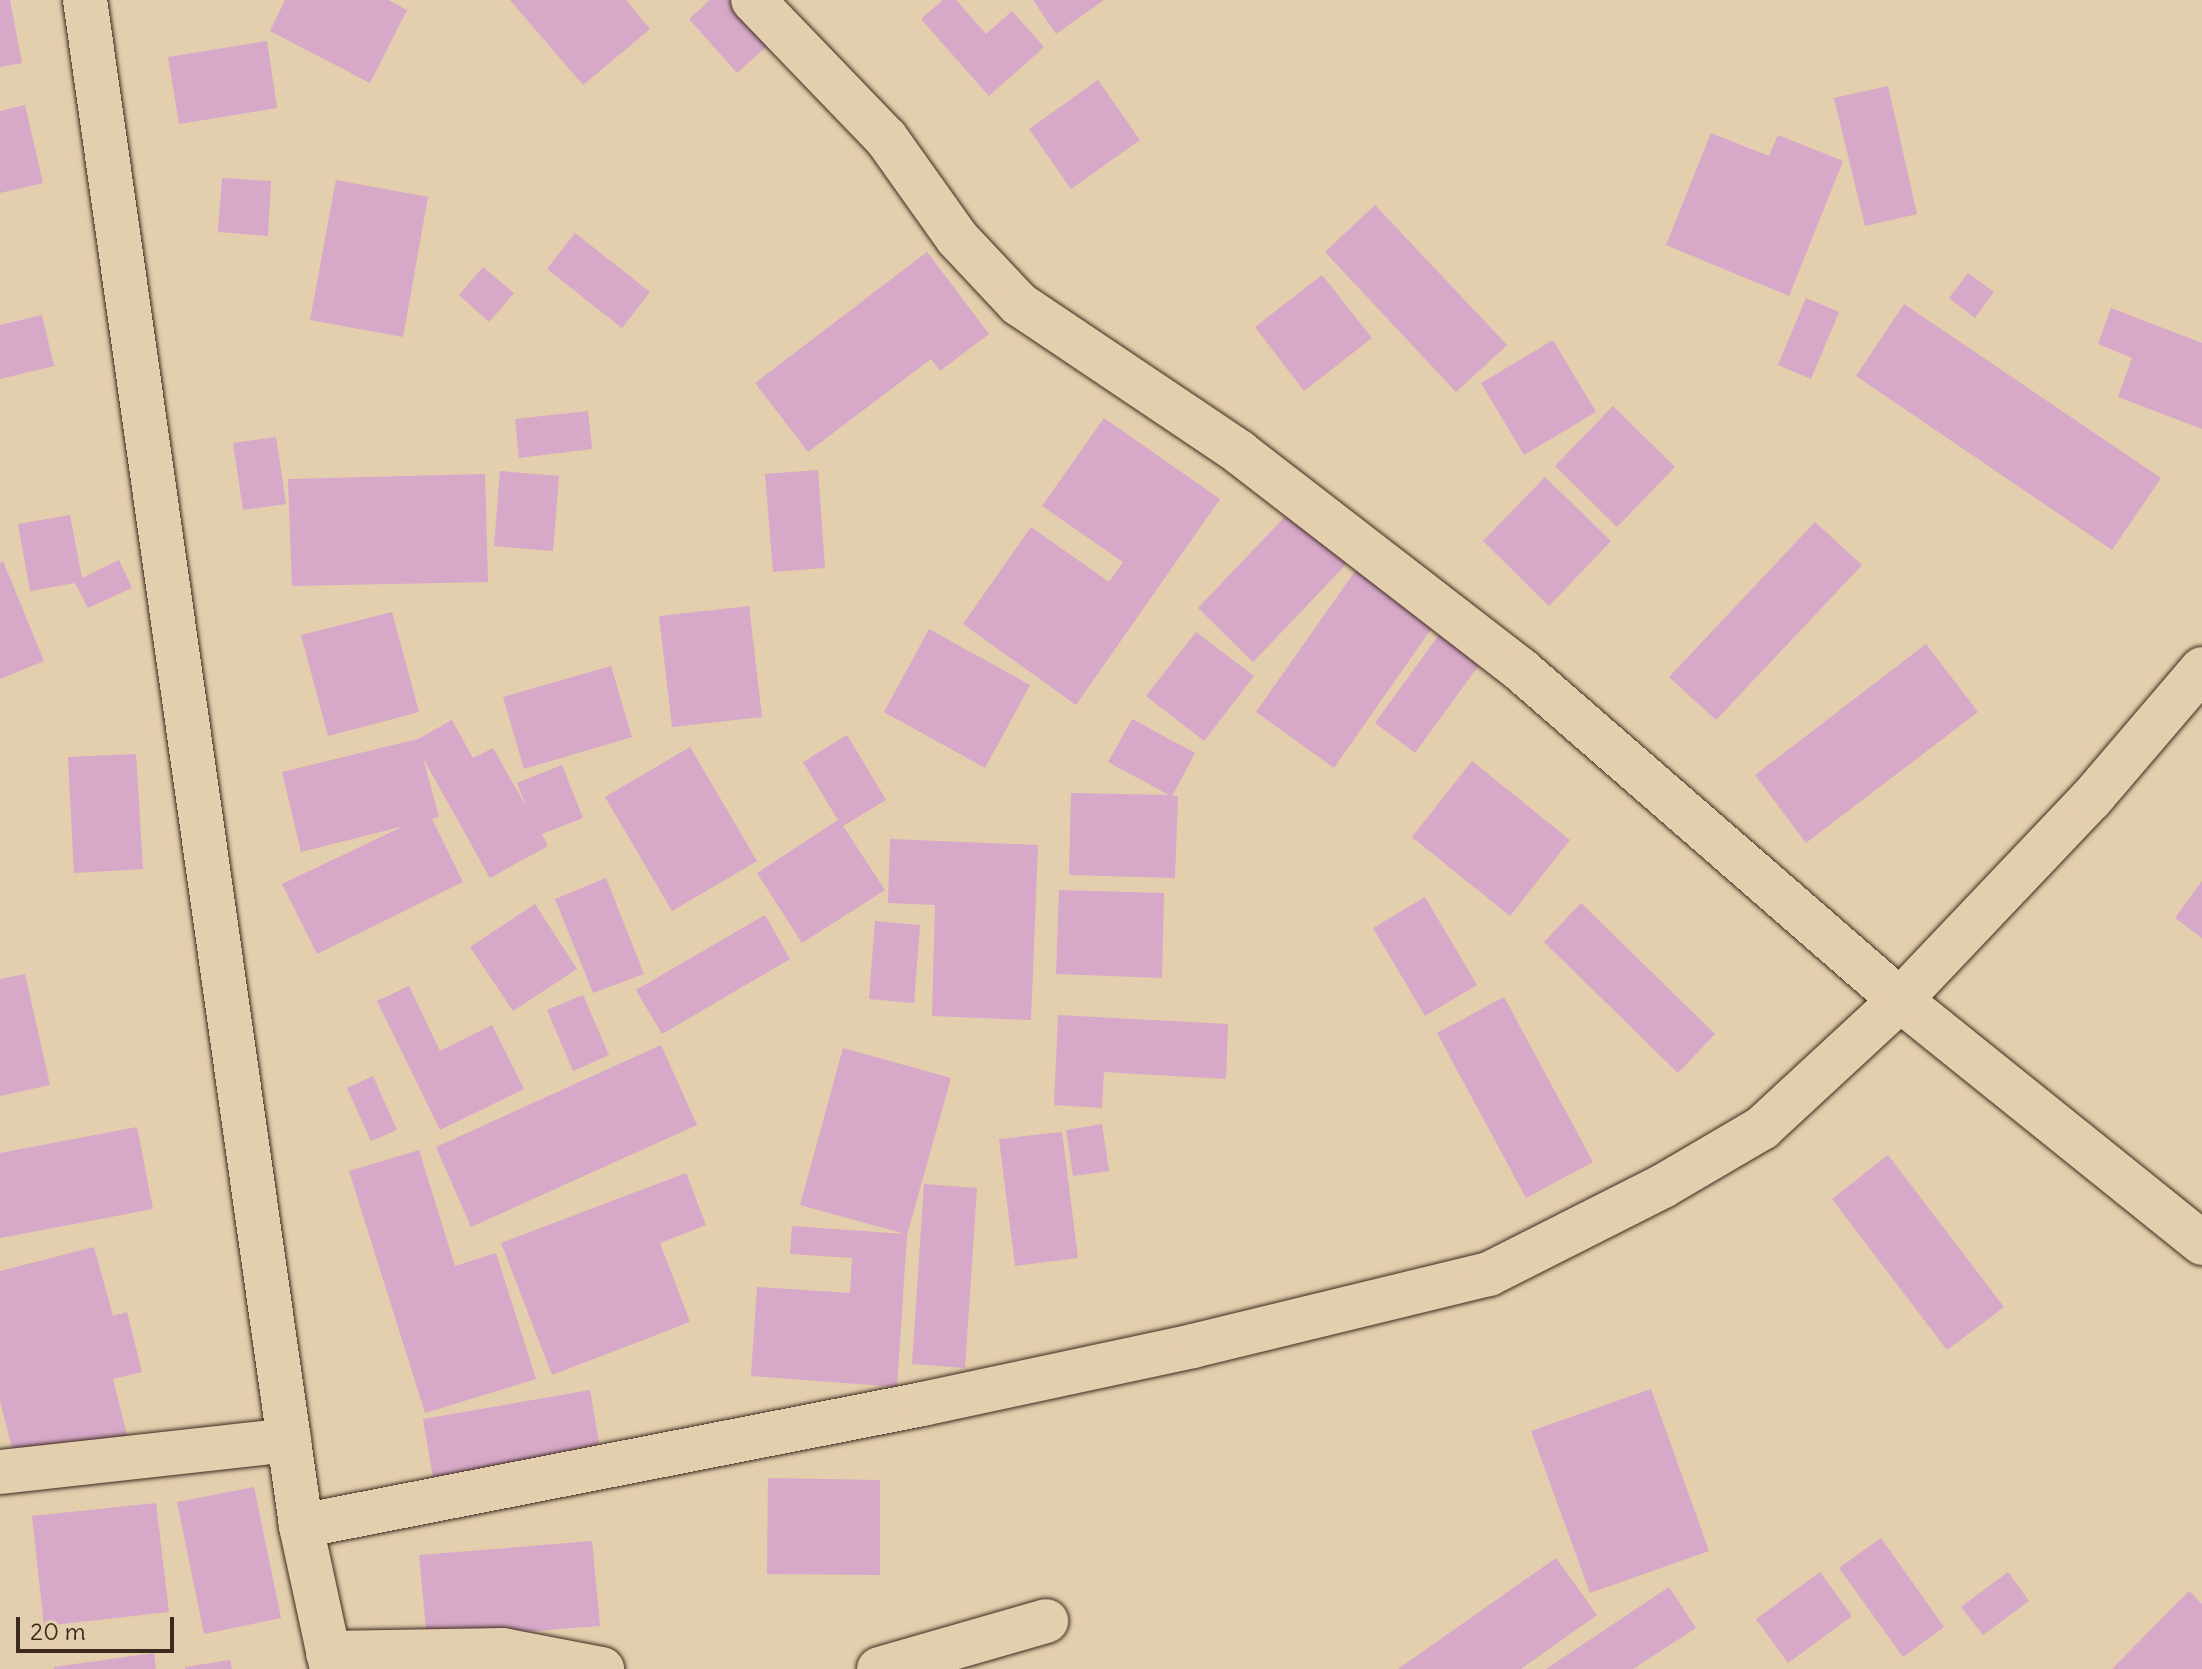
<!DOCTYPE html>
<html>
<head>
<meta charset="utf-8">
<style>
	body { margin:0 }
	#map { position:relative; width:2202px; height:1669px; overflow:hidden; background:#e3cead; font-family:Delius,sans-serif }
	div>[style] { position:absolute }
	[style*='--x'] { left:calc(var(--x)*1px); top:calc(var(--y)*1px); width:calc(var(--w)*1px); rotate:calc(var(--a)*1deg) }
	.building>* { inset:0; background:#d7a8c8 }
	.roads { filter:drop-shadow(0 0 2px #3b2a1e) drop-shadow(0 0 2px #3b2a1e) }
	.minor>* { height:44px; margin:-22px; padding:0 22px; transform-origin:22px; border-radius:22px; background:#e3cead }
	span { translate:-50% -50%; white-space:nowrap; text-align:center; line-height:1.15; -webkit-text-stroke:7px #e3cead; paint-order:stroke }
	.scale { position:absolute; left:16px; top:1617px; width:158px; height:36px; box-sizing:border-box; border:4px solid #3b2a1e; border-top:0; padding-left:10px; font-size:24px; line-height:28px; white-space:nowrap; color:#3b2a1e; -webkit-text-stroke:6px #e3cead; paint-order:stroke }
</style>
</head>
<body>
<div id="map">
	<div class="building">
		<i style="clip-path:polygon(0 0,10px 0,22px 63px,0 67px)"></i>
		<i style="clip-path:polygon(285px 0,388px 0,407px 10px,370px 83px,270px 31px)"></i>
		<i style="clip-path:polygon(510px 0,626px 0,650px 29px,583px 85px)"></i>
		<i style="clip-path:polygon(710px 0,742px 0,776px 38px,737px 73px,689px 19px)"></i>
		<i style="clip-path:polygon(943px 0,956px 0,986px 34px,1012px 11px,1044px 47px,989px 96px,921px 19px)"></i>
		<i style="clip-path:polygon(1033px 0,1104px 0,1056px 34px)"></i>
		<i style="clip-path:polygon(267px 41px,277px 108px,179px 124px,168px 57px)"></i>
		<i style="clip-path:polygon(1098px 80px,1140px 140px,1071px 189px,1029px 129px)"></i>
		<i style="clip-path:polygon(1888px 86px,1917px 214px,1865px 226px,1834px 98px)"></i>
		<i style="clip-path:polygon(25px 105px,43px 183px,0 193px,0 111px)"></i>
		<i style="clip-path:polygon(1711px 133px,1769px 156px,1778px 135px,1843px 161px,1789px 296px,1666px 245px)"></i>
		<i style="clip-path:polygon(222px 178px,271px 181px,268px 236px,218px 232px)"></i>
		<i style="clip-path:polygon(336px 180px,428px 197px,403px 337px,310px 320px)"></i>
		<i style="clip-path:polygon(1375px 205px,1507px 345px,1456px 392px,1325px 252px)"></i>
		<i style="clip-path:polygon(575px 233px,650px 292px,622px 328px,547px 269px)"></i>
		<i style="clip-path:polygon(927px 252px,989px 334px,940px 371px,931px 359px,808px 452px,755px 383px)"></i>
		<i style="clip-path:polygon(483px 267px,514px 293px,489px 322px,459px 295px)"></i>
		<i style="clip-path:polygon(1968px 273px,1994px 292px,1975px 318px,1949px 298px)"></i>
		<i style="clip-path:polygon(1322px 275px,1372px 338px,1304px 391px,1255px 327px)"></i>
		<i style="clip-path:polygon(1806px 298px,1839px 312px,1811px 379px,1778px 365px)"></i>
		<i style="clip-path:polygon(1904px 304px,2161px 478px,2112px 550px,1856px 376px)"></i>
		<i style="clip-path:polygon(2111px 308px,2202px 343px,2202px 429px,2118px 397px,2132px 358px,2098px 344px)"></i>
		<i style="clip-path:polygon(42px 315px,54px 366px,0 379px,0 325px)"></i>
		<i style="clip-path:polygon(1553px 340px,1596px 412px,1524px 455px,1481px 383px)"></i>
		<i style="clip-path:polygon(1613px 406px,1675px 467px,1617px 527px,1555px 466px)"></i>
		<i style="clip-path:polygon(588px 411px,592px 449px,519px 458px,515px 419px)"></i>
		<i style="clip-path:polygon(1104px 418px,1220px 499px,1076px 705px,963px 624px,1031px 527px,1109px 582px,1123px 562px,1042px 506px)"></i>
		<i style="clip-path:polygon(276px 437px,286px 504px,243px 510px,233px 443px)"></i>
		<i style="clip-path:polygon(818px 470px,825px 568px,773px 572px,765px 474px)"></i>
		<i style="clip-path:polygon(500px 471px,559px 476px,553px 551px,494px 546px)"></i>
		<i style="clip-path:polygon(485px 474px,488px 582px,292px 586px,288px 479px)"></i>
		<i style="clip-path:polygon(1545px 477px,1611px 541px,1549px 606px,1483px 541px)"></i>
		<i style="clip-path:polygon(1298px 503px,1354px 556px,1253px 662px,1198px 608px)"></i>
		<i style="clip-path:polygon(70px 515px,82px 578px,119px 560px,132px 588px,88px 608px,75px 583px,30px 591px,18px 524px)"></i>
		<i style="clip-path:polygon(1815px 522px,1862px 565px,1716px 720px,1669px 677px)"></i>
		<i style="clip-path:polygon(3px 561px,44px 661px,0 679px,0 563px)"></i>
		<i style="clip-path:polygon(1358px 567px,1436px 622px,1334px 768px,1256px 712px)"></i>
		<i style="clip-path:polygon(749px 606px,762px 717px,672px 727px,659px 616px)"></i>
		<i style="clip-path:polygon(392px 612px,419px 712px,328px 736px,301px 635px)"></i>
		<i style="clip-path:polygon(1446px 625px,1487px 654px,1415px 753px,1375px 723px)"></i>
		<i style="clip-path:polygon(929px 629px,1030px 685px,985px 768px,884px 712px)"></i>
		<i style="clip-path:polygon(1196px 632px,1254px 676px,1204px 741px,1146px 696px)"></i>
		<i style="clip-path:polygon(1926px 644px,1978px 712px,1806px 843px,1755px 775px)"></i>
		<i style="clip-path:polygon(611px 666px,632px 737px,524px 769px,503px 697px)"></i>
		<i style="clip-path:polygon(1132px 719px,1195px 753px,1172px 796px,1178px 796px,1175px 878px,1069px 875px,1071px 793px,1169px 795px,1108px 762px)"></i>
		<i style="clip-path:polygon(452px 720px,473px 758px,493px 748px,527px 808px,517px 783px,562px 765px,583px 818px,542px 834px,548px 846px,490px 878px,423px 758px,439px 817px,432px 819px,463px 882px,317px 954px,282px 884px,404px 826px,301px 852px,282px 772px,418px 739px)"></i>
		<i style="clip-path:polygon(847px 735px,886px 800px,843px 826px,885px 890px,802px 943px,757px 873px,838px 820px,803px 762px)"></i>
		<i style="clip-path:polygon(690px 747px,757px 861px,672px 911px,605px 797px)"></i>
		<i style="clip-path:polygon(136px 754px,143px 869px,74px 873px,68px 757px)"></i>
		<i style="clip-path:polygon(1472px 761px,1570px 840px,1510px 916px,1412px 837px)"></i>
		<i style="clip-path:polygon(890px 839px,1038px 845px,1031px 1020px,932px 1016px,935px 905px,888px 903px)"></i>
		<i style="clip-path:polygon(606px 878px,644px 974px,593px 993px,555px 899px)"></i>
		<i style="clip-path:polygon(2202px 881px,2202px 938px,2175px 918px)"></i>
		<i style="clip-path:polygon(1059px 890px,1164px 893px,1162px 978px,1056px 974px)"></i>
		<i style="clip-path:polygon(1425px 897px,1477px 985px,1425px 1016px,1373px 928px)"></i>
		<i style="clip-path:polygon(1581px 903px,1715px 1034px,1678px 1073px,1544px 942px)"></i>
		<i style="clip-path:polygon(535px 904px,577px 969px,513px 1011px,470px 947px)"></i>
		<i style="clip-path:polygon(765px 915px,790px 959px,662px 1034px,636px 990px)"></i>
		<i style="clip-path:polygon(875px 921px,920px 925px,914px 1003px,869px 999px)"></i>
		<i style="clip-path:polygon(25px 974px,50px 1085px,0 1096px,0 979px)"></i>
		<i style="clip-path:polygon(409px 986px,440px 1051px,492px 1025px,524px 1089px,440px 1130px,377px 1001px)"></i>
		<i style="clip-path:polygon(583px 995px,609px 1055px,573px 1071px,547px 1010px)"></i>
		<i style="clip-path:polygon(1504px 997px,1593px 1162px,1526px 1198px,1437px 1033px)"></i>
		<i style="clip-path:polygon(1058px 1015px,1228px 1024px,1226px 1079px,1104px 1072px,1102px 1108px,1054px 1105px)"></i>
		<i style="clip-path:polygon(661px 1045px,697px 1125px,471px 1227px,436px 1147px)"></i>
		<i style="clip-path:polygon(843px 1048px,951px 1078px,907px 1235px,897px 1387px,751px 1376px,757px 1287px,850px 1293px,852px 1258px,790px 1254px,792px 1226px,905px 1234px,800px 1205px)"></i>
		<i style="clip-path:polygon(373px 1076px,397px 1130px,371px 1141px,347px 1088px)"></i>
		<i style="clip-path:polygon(1102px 1124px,1109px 1171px,1073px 1176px,1066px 1130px)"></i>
		<i style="clip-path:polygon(137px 1127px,153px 1209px,0 1238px,0 1153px)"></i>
		<i style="clip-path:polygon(1062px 1132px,1078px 1258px,1015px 1266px,999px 1139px)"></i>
		<i style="clip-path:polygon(419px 1150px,455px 1266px,496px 1253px,536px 1379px,425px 1413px,349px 1171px)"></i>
		<i style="clip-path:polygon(1888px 1155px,2004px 1307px,1947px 1350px,1832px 1199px)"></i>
		<i style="clip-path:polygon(686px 1173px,706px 1225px,660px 1243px,690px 1322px,552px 1375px,501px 1243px)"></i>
		<i style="clip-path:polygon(924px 1184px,977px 1188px,965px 1368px,912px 1364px)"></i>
		<i style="clip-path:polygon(94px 1247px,113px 1316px,127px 1312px,142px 1372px,113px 1379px,129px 1443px,18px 1471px,0 1401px,0 1271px)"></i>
		<i style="clip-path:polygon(1651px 1389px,1709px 1551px,1590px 1593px,1531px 1431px)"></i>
		<i style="clip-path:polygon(590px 1390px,603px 1466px,436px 1495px,423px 1419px)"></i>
		<i style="clip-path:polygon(768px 1478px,880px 1480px,880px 1575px,767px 1574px)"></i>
		<i style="clip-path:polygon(254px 1487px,281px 1618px,204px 1634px,177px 1502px)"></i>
		<i style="clip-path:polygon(156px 1503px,169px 1612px,44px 1626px,32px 1516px)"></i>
		<i style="clip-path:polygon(1881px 1538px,1944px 1627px,1903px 1657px,1839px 1568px)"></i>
		<i style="clip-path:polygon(592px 1541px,600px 1626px,427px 1639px,419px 1555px)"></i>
		<i style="clip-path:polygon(1556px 1558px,1597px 1615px,1521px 1669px,1398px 1669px)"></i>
		<i style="clip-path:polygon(1820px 1572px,1852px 1616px,1788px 1663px,1756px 1619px)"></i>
		<i style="clip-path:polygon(2008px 1572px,2029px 1601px,1983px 1635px,1961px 1607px)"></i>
		<i style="clip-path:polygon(1669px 1587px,1696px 1628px,1633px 1669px,1546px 1669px)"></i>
		<i style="clip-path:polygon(2189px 1591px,2202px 1604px,2202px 1669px,2112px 1669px)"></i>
		<i style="clip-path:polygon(154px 1653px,156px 1669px,54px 1669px,54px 1667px)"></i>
		<i style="clip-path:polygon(230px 1660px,232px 1669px,185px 1669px,185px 1667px)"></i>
	</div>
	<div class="roads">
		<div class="minor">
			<i style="--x:85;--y:0;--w:1541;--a:81.94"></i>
			<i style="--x:301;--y:1526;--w:146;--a:77.8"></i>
			<i style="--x:753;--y:0;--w:192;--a:46.1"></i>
			<i style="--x:886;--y:138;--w:123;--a:54.6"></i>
			<i style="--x:957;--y:238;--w:91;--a:46.8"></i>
			<i style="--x:1019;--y:304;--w:265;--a:33.9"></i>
			<i style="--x:1239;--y:452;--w:356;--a:37.7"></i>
			<i style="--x:1521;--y:670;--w:503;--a:41.05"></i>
			<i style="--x:1900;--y:1000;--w:388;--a:38.8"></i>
			<i style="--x:0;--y:1472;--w:291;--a:-6.3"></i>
			<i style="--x:301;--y:1526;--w:634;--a:-11.1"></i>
			<i style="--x:923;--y:1404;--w:276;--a:-12.1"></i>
			<i style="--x:1193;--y:1346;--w:305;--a:-13.7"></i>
			<i style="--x:1489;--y:1274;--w:195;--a:-26.8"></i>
			<i style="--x:1663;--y:1186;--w:115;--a:-30.4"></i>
			<i style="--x:1762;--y:1128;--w:188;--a:-42.8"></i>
			<i style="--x:1900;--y:1000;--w:277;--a:-46.5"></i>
			<i style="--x:2091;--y:799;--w:171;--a:-49.5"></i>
			<i style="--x:328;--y:1653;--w:175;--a:-1"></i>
			<i style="--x:503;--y:1650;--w:101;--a:10.9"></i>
			<i style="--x:879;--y:1669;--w:174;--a:-16"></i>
		</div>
	</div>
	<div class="scale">20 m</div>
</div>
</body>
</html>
